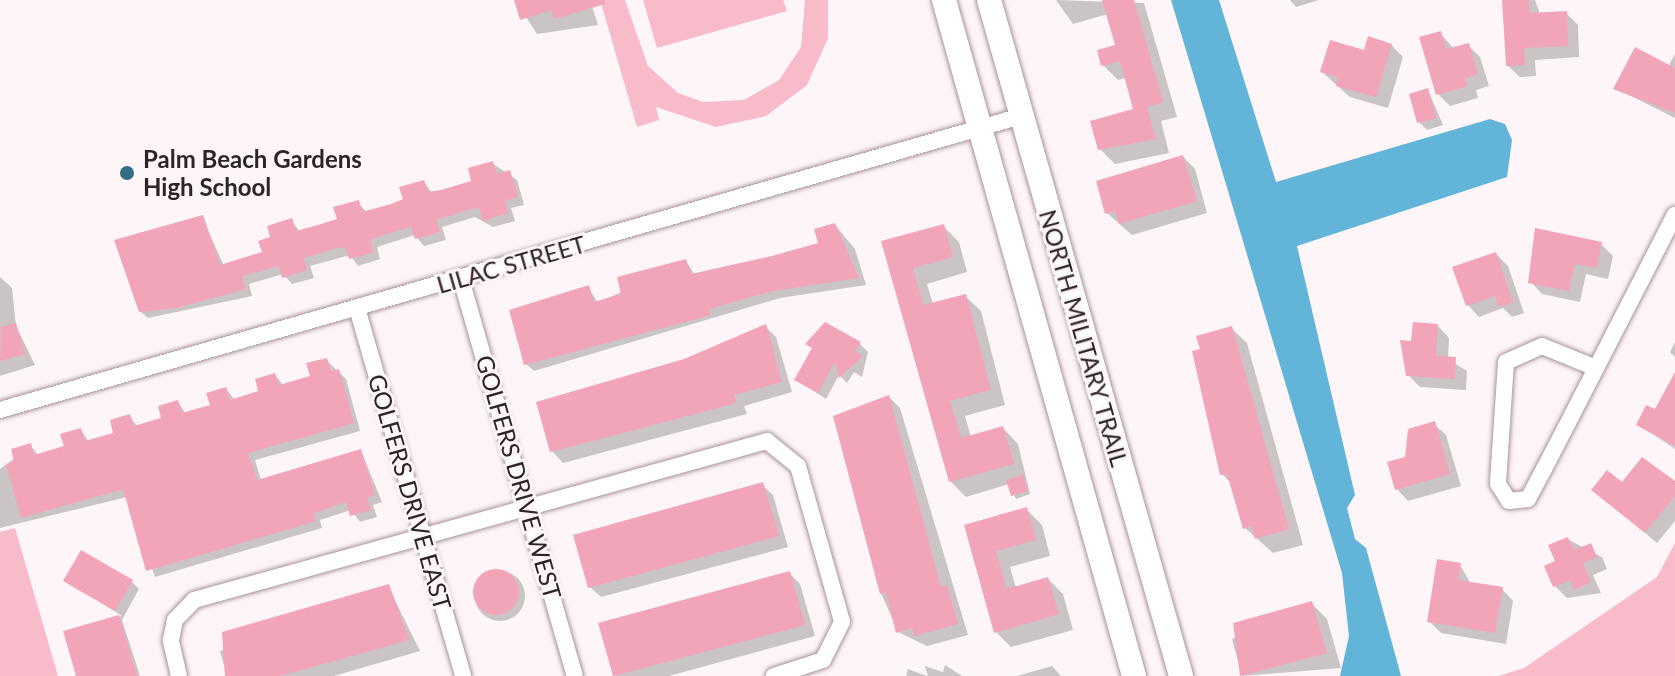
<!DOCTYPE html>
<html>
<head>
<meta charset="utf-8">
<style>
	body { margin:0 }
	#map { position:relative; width:1675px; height:676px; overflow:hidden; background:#fdf5f7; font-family:Lato,sans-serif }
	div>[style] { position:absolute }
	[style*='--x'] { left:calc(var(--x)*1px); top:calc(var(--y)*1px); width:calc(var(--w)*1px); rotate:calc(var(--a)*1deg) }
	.green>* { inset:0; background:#f7bbca }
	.water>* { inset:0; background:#62b4d8 }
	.shadow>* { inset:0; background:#0003 }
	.round { border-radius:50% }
	.building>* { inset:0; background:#f2a4b9 }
	.roads { filter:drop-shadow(0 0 2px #a79397) drop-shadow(0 0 2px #a79397) }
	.street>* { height:16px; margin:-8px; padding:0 8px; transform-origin:8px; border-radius:8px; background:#fff }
	.secondary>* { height:24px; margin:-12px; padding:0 12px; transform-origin:12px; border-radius:12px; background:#fff }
	.dots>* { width:22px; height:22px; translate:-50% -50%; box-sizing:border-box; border:4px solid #fdf5f7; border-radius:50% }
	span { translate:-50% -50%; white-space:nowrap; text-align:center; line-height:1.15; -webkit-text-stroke:6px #fdf5f7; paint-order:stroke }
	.poi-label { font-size:24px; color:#2c2426; font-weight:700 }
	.left { translate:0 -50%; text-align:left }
	.street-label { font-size:24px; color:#2c2426 }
</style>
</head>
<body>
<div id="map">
	<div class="green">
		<i style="clip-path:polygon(600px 0,625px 0,648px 66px,678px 93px,703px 102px,744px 100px,779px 80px,801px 47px,805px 0,828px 0,828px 38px,807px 85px,766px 116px,716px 127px,656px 107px,659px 120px,637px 127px)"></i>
		<i style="clip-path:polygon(643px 0,783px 0,787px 11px,657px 48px)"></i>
		<i style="clip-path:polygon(15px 528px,58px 676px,0 676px,0 532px)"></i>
		<i style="clip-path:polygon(1675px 543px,1675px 676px,1499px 676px,1524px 668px,1657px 577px)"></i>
	</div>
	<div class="water">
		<i style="clip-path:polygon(1171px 0,1219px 0,1276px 182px,1490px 119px,1505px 124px,1512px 140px,1507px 177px,1297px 246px,1355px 495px,1347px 508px,1355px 539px,1366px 548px,1401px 676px,1340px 676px,1349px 636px,1342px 573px)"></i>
	</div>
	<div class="shadow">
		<i style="clip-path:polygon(515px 0,590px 0,598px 25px,537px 34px)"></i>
		<i style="clip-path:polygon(1056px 0,1144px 3px,1177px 117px,1161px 121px,1169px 153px,1115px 164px,1100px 149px,1136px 110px,1126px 78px,1118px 80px,1103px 65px,1118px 46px,1108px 14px,1073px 24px)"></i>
		<i style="clip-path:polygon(1290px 0,1319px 0,1296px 7px)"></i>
		<i style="clip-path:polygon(1504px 0,1535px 0,1540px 14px,1566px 13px,1578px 25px,1579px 57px,1535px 60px,1536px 76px,1520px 77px,1508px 66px)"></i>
		<i style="clip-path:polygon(1440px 33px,1454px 49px,1468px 45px,1480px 57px,1489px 86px,1476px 90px,1478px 98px,1450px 106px,1438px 94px,1422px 39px)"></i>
		<i style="clip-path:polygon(1391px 45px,1403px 57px,1388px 108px,1350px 97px,1322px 72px)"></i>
		<i style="clip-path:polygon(1675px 54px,1675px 118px,1615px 88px,1668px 67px)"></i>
		<i style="clip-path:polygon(1428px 90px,1443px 125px,1427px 130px,1419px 122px)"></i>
		<i style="clip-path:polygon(1183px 157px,1195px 169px,1207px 213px,1132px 235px,1107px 213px)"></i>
		<i style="clip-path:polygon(492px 163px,517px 180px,524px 205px,511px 208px,515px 221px,493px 227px,475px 217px,442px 227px,446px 240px,424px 246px,415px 235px,377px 247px,380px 259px,358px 266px,350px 255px,310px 266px,314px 278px,292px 284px,283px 274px,249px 284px,252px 296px,148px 318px,140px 311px,202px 217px,224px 266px,264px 254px,291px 220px,300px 232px,340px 220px,358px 202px,367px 213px,405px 200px,424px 182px,432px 193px,474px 182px)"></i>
		<i style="clip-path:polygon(835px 225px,855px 249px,866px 285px,780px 298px,534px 371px,526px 364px,588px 287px,598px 303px,686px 261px,695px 275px,821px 245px)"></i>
		<i style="clip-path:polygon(943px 226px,959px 242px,967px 272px,927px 284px,933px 304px,965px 296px,981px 311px,1005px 405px,965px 416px,971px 438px,1003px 428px,1018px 444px,1030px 494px,1016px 499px,1009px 484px,966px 497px,950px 481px,883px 243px)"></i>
		<i style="clip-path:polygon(1601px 244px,1613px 256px,1608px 279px,1586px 274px,1580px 302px,1542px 294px,1531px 282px)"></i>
		<i style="clip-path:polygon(1496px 254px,1508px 266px,1524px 313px,1512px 317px,1503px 308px,1479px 317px,1468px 305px)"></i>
		<i style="clip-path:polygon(0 277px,12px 288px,16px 326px,35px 365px,0 376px)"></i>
		<i style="clip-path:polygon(765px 326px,776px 337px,792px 392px,744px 406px,747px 414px,563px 463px,552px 451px,685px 361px)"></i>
		<i style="clip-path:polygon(1438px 326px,1449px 338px,1448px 359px,1467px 371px,1466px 390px,1420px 387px,1408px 375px,1413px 344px)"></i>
		<i style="clip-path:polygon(1231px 328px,1247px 343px,1303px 545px,1273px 553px,1245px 528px,1233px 485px,1222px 474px,1202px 350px)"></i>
		<i style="clip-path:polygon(1675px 342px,1675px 357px,1670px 352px)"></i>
		<i style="clip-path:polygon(860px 344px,868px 352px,862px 377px,854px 372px,847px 383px,839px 375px,826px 399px,797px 380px)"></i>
		<i style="clip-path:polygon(326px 360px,346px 379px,360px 431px,255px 460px,261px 480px,361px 451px,382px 502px,373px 505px,377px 517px,360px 522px,351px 510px,320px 520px,322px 528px,155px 577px,127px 497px,0 528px,0 469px,31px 446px,39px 456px,66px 448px,81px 430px,89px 442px,116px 434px,130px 417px,138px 427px,164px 420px,178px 402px,186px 414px,212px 406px,226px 389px,235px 400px,261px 393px,275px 375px,283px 385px,312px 377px)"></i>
		<i style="clip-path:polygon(1675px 376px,1675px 449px,1638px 424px,1656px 412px)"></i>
		<i style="clip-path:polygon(889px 397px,900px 408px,968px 635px,927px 646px,898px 632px,881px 593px)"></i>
		<i style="clip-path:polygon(1434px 424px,1446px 435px,1461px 486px,1408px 501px,1397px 489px,1407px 459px)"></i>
		<i style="clip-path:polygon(1675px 484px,1675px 521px,1657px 543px,1594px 490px)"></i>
		<i style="clip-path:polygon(762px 485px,773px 495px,788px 547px,601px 597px,590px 587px)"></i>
		<i style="clip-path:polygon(1026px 509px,1042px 525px,1050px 556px,1010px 567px,1016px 588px,1048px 579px,1063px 594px,1073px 630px,1011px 647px,996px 632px,966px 526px)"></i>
		<i style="clip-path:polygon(1567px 539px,1602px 557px,1607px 569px,1593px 575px,1601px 593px,1567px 598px,1555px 586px)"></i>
		<i style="clip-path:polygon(1460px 565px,1471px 584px,1502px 589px,1513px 601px,1506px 644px,1441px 633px,1429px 621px)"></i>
		<i class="round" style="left:475px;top:571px;width:50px;height:50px"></i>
		<i style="clip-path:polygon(789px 573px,800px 584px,815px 636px,669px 676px,615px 676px,600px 625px)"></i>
		<i style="clip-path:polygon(66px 580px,132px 582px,139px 589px,122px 620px,140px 676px,78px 676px,66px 632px,122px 616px)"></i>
		<i style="clip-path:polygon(388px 586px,420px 651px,334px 676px,227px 676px,220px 651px)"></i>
		<i style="clip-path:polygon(1312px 604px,1327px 619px,1341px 668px,1242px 676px,1232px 639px)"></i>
		<i style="clip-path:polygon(945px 665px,962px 676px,928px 676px,925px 666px,943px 672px)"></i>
		<i style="clip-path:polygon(1052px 666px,1061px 676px,1017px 676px)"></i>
		<i style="clip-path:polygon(908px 669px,927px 676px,906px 676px)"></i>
	</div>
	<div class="building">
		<i style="clip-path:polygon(514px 0,605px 0,605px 4px,554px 19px,551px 10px,520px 20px)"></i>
		<i style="clip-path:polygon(1102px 0,1134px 0,1163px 102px,1147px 107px,1156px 139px,1098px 150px,1090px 121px,1133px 109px,1120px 61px,1101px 66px,1097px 50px,1115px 45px)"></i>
		<i style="clip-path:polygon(1502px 0,1529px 0,1529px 13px,1567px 11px,1568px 46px,1524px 48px,1525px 65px,1506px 66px)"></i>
		<i style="clip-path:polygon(1441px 31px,1446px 49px,1469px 43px,1478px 74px,1465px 78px,1467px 86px,1436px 95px,1419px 37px)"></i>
		<i style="clip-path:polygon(1368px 36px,1392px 44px,1376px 97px,1336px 86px,1338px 77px,1320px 72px,1330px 40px,1364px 50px)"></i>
		<i style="clip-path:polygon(1635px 47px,1675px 68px,1675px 113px,1613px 89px)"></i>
		<i style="clip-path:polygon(1428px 88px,1436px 118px,1417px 123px,1409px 94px)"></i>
		<i style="clip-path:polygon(1183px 155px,1197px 201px,1119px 224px,1115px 211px,1105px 214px,1096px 181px)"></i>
		<i style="clip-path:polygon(493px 161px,497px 174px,510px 170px,518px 197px,505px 201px,508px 213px,483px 221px,479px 208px,467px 210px,436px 220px,440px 232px,415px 239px,411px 227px,383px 235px,370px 240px,374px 252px,349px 259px,345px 247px,333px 249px,304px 258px,307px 270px,282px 278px,279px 266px,242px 276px,246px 289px,176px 308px,139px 312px,114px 240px,203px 215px,220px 265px,262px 252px,258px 241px,270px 237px,267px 226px,292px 218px,296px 231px,318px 225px,337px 219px,333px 207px,359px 200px,362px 212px,391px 204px,403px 199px,399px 187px,424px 180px,428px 192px,441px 190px,471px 181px,468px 168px)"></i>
		<i style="clip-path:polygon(835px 223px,859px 278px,772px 291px,709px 309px,711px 315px,524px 365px,509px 310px,589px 285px,594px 302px,621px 294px,617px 277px,686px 259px,691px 274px,772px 256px,818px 243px,814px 229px)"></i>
		<i style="clip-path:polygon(944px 224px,953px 257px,913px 268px,923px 305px,966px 294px,991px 390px,950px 401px,961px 438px,1003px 426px,1014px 464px,949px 482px,881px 241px)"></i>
		<i style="clip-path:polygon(1535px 228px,1602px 242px,1597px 268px,1575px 264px,1569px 291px,1528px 283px)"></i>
		<i style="clip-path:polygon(1496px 252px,1513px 302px,1499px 307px,1495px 296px,1466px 306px,1452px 267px)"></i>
		<i style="clip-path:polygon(825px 322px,861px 342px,855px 352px,863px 356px,839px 378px,835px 362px,818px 393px,794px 380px,812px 348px,805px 344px)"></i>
		<i style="clip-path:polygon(1413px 322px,1438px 324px,1436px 356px,1456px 357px,1455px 379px,1406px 376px,1400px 340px,1411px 341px)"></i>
		<i style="clip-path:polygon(16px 323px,25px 354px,0 361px,1px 327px)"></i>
		<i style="clip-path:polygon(766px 324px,782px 382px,734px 395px,737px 403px,550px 452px,536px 402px,684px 359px)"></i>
		<i style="clip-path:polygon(1232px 326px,1289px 529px,1255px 539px,1252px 526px,1243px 529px,1227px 474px,1220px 475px,1192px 351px,1200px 349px,1196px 336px)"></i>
		<i style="clip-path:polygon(327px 358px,331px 371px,339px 369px,354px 423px,248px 453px,257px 480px,361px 449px,375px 495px,367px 497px,371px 510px,350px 516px,346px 502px,314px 513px,316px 521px,146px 571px,123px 489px,21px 518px,6px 464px,14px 462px,11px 449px,31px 443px,34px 455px,64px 446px,60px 434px,81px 428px,85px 441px,113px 433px,110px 420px,130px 414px,134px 426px,161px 418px,158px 406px,178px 400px,182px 413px,210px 405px,206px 393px,226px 387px,230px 400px,258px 391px,255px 379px,275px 373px,279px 385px,310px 376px,306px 363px)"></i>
		<i style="clip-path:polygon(1675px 372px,1675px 446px,1636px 425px,1646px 405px,1655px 409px)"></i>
		<i style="clip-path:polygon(889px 395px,941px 587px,947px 585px,958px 624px,914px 636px,912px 628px,896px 633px,886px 592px,880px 594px,833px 416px)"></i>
		<i style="clip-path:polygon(1435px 421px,1450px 474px,1395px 490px,1387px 462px,1405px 457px,1408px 429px)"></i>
		<i style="clip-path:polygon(1642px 457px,1675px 481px,1675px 496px,1645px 533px,1591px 490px,1607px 470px,1622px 482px)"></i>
		<i style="clip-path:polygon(1023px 475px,1028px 491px,1011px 496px,1006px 480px)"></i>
		<i style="clip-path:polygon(763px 482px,779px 536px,588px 588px,573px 535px)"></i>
		<i style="clip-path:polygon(1027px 507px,1036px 540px,996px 551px,1006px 589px,1048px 577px,1059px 614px,994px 633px,964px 525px)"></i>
		<i style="clip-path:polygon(1568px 537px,1574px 550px,1591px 543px,1597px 557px,1583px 563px,1591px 582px,1574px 590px,1570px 580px,1553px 587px,1544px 566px,1555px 561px,1548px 545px)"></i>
		<i style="clip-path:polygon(81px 550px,133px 580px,115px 611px,63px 581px)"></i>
		<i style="clip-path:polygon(1437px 559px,1461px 563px,1458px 580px,1503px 587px,1495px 633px,1427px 622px)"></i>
		<i class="round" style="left:473px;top:569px;width:46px;height:46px"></i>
		<i style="clip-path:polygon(790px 571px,805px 625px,613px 676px,598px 623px)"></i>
		<i style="clip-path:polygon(389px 584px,409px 640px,280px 676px,225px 676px,222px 632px)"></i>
		<i style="clip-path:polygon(1312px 601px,1327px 653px,1240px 676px,1233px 623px)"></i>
		<i style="clip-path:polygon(119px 615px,137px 676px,76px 676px,63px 631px)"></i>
	</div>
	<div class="roads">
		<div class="street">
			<i style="--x:461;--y:279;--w:413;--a:74"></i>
			<i style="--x:357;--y:308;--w:383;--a:73.9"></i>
			<i style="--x:1596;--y:368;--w:58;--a:-157.8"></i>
			<i style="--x:1542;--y:346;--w:39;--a:156"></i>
			<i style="--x:1506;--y:362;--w:122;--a:93.8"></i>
			<i style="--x:1498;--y:484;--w:20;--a:57"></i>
			<i style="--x:1509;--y:501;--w:19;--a:-6"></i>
			<i style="--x:1528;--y:499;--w:34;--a:-62"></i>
			<i style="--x:1544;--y:469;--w:61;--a:-62.6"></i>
			<i style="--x:1572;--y:415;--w:225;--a:-62.8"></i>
			<i style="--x:0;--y:410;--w:1062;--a:-16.06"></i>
			<i style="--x:179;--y:676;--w:37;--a:-103"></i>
			<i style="--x:171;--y:640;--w:20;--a:-79"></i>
			<i style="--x:175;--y:620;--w:28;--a:-46"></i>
			<i style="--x:194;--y:600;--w:595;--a:-15.51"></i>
			<i style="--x:767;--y:441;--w:40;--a:39"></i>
			<i style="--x:798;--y:466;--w:162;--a:74.2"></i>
			<i style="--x:842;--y:622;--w:42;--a:116.6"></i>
			<i style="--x:823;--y:660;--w:52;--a:161.9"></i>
		</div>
		<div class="secondary">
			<i style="--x:944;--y:0;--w:702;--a:74.3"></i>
			<i style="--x:989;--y:0;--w:703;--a:74.14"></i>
		</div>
	</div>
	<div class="dots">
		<i style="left:127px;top:173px;background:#326c85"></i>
	</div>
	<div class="poi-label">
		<span class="left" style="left:143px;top:173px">Palm Beach Gardens<br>High School</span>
	</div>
	<div class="street-label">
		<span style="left:511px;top:264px;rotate:-16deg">LILAC STREET</span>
		<span style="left:1084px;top:338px;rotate:74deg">NORTH MILITARY TRAIL</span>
		<span style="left:519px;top:477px;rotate:74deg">GOLFERS DRIVE WEST</span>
		<span style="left:410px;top:492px;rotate:74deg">GOLFERS DRIVE EAST</span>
	</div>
</div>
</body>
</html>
